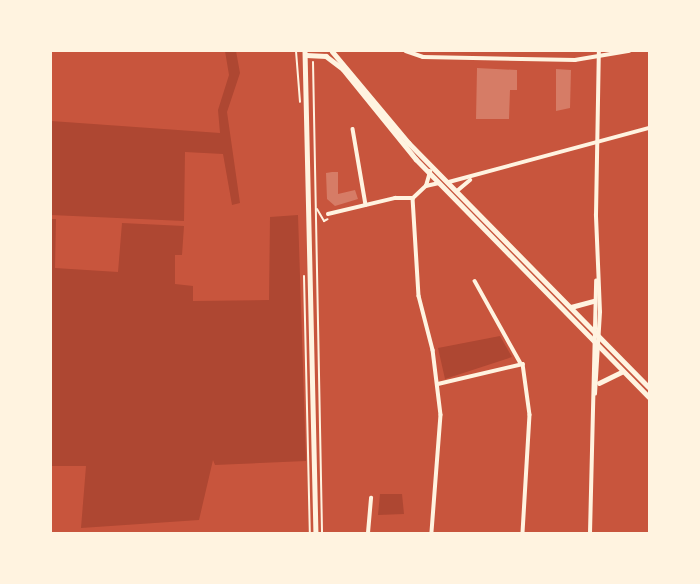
<!DOCTYPE html>
<html>
<head>
<meta charset="utf-8">
<style>
	body { margin:0 }
	#map { position:relative; width:700px; height:584px; overflow:hidden; background:#c8553d; font-family:"Source Sans 3",sans-serif }
	div>[style] { position:absolute }
	[style*='--x'] { left:calc(var(--x)*1px); top:calc(var(--y)*1px); width:calc(var(--w)*1px); rotate:calc(var(--a)*1deg) }
	.green>* { inset:0; background:#ae4732 }
	.building>* { inset:0; background:#d67c66 }
	.path>* { height:2px; margin:-1px; padding:0 1px; transform-origin:1px; border-radius:1px; background:#fff3e0 }
	.minor>* { height:3.5px; margin:-1.75px; padding:0 1.75px; transform-origin:1.75px; border-radius:1.75px; background:#fff3e0 }
	.tertiary>* { height:3.5px; margin:-1.75px; padding:0 1.75px; transform-origin:1.75px; border-radius:1.75px; background:#fff3e0 }
	.secondary>* { height:4.5px; margin:-2.25px; padding:0 2.25px; transform-origin:2.25px; border-radius:2.25px; background:#fff3e0 }
	span { translate:-50% -50%; white-space:nowrap; text-align:center; line-height:1.15; -webkit-text-stroke:6px #fff3e0; paint-order:stroke }
	.frame { position:absolute; inset:0; border:52px solid #fff3e0; pointer-events:none }
</style>
</head>
<body>
<div id="map">
	<div class="green">
		<i style="clip-path:polygon(225px 51px,236px 51px,240px 73px,227px 112px,240px 203px,232px 205px,223px 154px,185px 152px,184px 221px,51px 215px,51px 121px,220px 133px,218px 110px,229px 75px)"></i>
		<i style="clip-path:polygon(298px 215px,306px 461px,215px 465px,213px 460px,199px 520px,81px 528px,86px 466px,51px 466px,51px 219px,56px 219px,55px 268px,118px 272px,122px 223px,184px 226px,182px 255px,175px 255px,175px 284px,193px 286px,193px 301px,269px 300px,270px 217px)"></i>
		<i style="clip-path:polygon(500px 336px,512px 357px,445px 379px,438px 348px)"></i>
		<i style="clip-path:polygon(380px 494px,402px 494px,404px 514px,378px 515px)"></i>
	</div>
	<div class="building">
		<i style="clip-path:polygon(477px 68px,517px 70px,517px 90px,510px 90px,509px 119px,476px 119px)"></i>
		<i style="clip-path:polygon(556px 69px,571px 70px,570px 108px,556px 111px)"></i>
		<i style="clip-path:polygon(332px 172px,338px 172px,338px 194px,355px 190px,358px 199px,335px 206px,327px 199px,326px 173px)"></i>
	</div>
	<div class="path">
		<i style="--x:296;--y:51;--w:51;--a:85.5"></i>
		<i style="--x:313;--y:62;--w:471;--a:88.9"></i>
		<i style="--x:317;--y:209;--w:14;--a:60"></i>
		<i style="--x:324;--y:221;--w:4;--a:-27"></i>
		<i style="--x:304;--y:276;--w:257;--a:88.7"></i>
	</div>
	<div class="minor">
		<i style="--x:406;--y:51;--w:18;--a:19"></i>
		<i style="--x:423;--y:57;--w:152;--a:1.1"></i>
		<i style="--x:575;--y:60;--w:55;--a:-9.5"></i>
		<i style="--x:353;--y:129;--w:77;--a:80.3"></i>
		<i style="--x:449;--y:182;--w:207;--a:-15.1"></i>
		<i style="--x:426;--y:186;--w:13;--a:-13"></i>
		<i style="--x:457;--y:191;--w:17;--a:-40"></i>
		<i style="--x:413;--y:198;--w:98;--a:86.5"></i>
		<i style="--x:419;--y:296;--w:56;--a:75.5"></i>
		<i style="--x:433;--y:350;--w:65;--a:83"></i>
		<i style="--x:441;--y:415;--w:118;--a:94.4"></i>
		<i style="--x:328;--y:214;--w:69;--a:-13.4"></i>
		<i style="--x:395;--y:198;--w:18;--a:0"></i>
		<i style="--x:413;--y:198;--w:18;--a:-43"></i>
		<i style="--x:426;--y:186;--w:15;--a:-74"></i>
		<i style="--x:475;--y:281;--w:93;--a:60.9"></i>
		<i style="--x:438;--y:384;--w:87;--a:-13.2"></i>
		<i style="--x:523;--y:364;--w:51;--a:82.2"></i>
		<i style="--x:530;--y:415;--w:118;--a:93.4"></i>
		<i style="--x:368;--y:533;--w:35;--a:-85"></i>
	</div>
	<div class="tertiary">
		<i style="--x:595;--y:394;--w:82;--a:-86.5"></i>
		<i style="--x:600;--y:312;--w:97;--a:-92.4"></i>
		<i style="--x:596;--y:215;--w:164;--a:-89"></i>
		<i style="--x:590;--y:533;--w:252;--a:-88.6"></i>
	</div>
	<div class="secondary">
		<i style="--x:305;--y:51;--w:482;--a:88.7"></i>
		<i style="--x:332;--y:51;--w:120;--a:50.1"></i>
		<i style="--x:409;--y:143;--w:342;--a:45.5"></i>
		<i style="--x:306;--y:55;--w:20;--a:3"></i>
		<i style="--x:326;--y:56;--w:21;--a:37"></i>
		<i style="--x:343;--y:69;--w:116;--a:51"></i>
		<i style="--x:416;--y:159;--w:333;--a:45.6"></i>
		<i style="--x:571;--y:307;--w:23;--a:-15"></i>
		<i style="--x:599;--y:383;--w:25;--a:-26"></i>
	</div>
	<div class="frame"></div>
</div>
</body>
</html>
